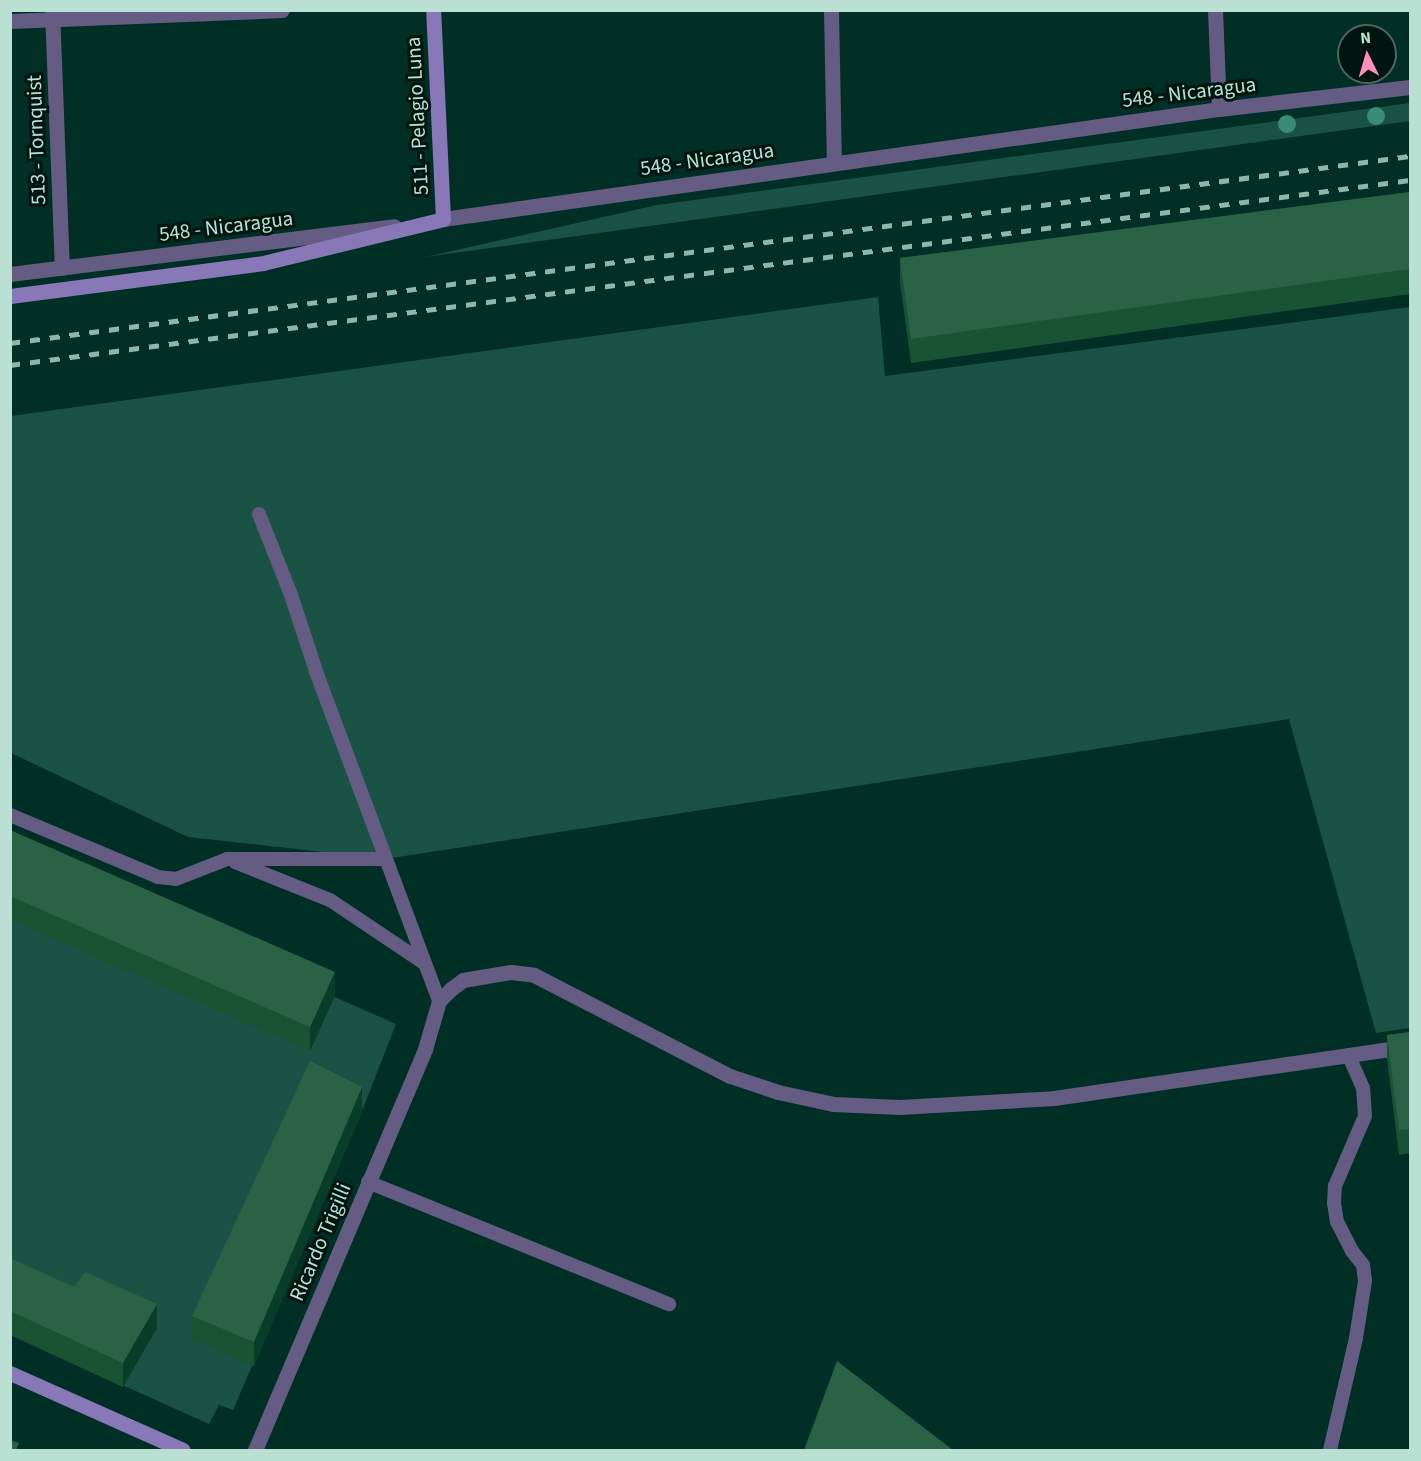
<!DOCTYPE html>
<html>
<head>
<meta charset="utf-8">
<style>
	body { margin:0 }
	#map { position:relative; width:1421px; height:1461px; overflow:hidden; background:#012f26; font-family:"Source Sans 3",sans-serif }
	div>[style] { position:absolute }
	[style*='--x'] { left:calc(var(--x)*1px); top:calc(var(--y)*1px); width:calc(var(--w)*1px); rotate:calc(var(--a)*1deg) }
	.green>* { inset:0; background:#1a5346 }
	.lane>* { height:14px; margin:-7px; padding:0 7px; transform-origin:7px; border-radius:7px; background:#655c83 }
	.street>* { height:15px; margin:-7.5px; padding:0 7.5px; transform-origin:7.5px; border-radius:7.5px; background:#655c83 }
	.secondary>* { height:15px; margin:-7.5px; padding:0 7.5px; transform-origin:7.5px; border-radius:7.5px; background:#8878b8 }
	.rail>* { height:4.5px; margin-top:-2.25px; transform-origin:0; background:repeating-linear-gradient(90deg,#8eb6ab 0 10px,transparent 0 20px) }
	.trees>* { width:18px; height:18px; margin:-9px; border-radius:50%; background:#3a8c78 }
	.wall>* { inset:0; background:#185334 }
	.shaded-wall>* { inset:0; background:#083e27 }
	.building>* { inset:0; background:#2a6245 }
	span { translate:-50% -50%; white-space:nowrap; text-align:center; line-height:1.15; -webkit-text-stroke:6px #00150f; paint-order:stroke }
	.street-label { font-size:21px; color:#bae0d4 }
	.frame { position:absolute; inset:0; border:12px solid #bae0d4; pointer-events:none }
	.north { position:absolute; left:1337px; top:24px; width:60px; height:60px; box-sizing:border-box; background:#00150f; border:2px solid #4a665e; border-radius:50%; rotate:355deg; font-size:16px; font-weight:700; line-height:24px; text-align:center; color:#bae0d4 }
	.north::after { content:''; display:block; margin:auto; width:21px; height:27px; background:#fe8ebc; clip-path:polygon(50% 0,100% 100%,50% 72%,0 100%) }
</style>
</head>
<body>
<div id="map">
	<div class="green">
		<i style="clip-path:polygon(1410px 103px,1410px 121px,425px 257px,657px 205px)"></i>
		<i style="clip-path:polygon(878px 297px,885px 376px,1410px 307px,1410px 1028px,1376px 1033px,1289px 719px,385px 859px,188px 837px,11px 753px,11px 416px)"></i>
		<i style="clip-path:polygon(11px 854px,396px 1024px,362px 1111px,233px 1410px,219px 1405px,209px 1424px,11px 1335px)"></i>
	</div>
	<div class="lane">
		<i style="--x:259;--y:514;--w:87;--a:68.4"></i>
		<i style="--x:291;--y:595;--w:86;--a:71.8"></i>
		<i style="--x:318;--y:677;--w:346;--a:69.5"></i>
		<i style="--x:10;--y:815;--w:160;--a:22.7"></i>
		<i style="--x:158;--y:877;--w:18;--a:6"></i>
		<i style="--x:176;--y:879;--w:55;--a:-21.4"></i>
		<i style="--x:227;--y:859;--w:158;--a:0"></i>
		<i style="--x:235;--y:862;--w:102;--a:21.8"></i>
		<i style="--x:330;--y:900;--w:113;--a:33.8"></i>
		<i style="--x:368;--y:1182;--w:325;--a:22.1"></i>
		<i style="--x:1330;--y:1450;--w:115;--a:-76.9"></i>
		<i style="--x:1356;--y:1338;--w:58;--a:-81"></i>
		<i style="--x:1365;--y:1281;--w:16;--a:-97"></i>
		<i style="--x:1363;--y:1265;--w:18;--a:-128"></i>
		<i style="--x:1352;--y:1251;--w:33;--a:-117"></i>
		<i style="--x:1337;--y:1222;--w:19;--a:-99"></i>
		<i style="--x:1334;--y:1203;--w:17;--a:-87"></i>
		<i style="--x:1335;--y:1186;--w:76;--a:-66.8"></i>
		<i style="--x:1365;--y:1116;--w:28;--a:-94"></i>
		<i style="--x:1363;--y:1088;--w:36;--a:-114"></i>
	</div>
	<div class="street">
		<i style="--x:52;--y:10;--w:258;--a:87.8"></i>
		<i style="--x:831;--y:10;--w:151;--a:88.9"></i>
		<i style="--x:1215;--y:10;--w:99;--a:87.7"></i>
		<i style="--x:10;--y:21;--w:272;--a:-2.3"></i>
		<i style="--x:443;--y:219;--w:784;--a:-8.07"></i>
		<i style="--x:1219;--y:109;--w:192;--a:-6.6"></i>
		<i style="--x:10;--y:274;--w:387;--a:-7.1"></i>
		<i style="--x:255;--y:1450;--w:436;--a:-67"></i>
		<i style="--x:425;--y:1049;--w:50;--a:-73.7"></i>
		<i style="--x:439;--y:1001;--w:17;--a:-45"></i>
		<i style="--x:451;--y:989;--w:15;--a:-37"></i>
		<i style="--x:463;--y:980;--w:49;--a:-9.5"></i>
		<i style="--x:511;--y:972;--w:23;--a:7"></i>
		<i style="--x:534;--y:975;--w:220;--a:27.3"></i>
		<i style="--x:730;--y:1076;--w:51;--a:18.4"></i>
		<i style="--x:778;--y:1092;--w:56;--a:12.3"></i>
		<i style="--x:833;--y:1104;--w:67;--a:2.6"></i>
		<i style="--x:900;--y:1107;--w:154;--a:-3.3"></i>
		<i style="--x:1054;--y:1098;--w:360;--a:-8.3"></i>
	</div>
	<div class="secondary">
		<i style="--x:10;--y:296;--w:255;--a:-7.4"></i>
		<i style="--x:263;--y:263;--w:185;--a:-13.7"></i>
		<i style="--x:443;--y:219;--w:209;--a:-92.7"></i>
		<i style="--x:10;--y:1373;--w:189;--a:24"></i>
	</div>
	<div class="rail">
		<i style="--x:10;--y:343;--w:1412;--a:-7.61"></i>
		<i style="--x:10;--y:365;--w:1412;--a:-7.53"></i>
	</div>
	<div class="trees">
		<i style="left:1376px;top:116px"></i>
		<i style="left:1287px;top:124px"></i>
	</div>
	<div class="wall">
		<i style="clip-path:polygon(1410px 192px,1410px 294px,911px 363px,900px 282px,900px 258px)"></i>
		<i style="clip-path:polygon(10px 830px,335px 996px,310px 1051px,10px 920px)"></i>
		<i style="clip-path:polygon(1410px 1032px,1410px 1153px,1399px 1155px,1387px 1059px,1387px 1035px)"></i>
		<i style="clip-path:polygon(362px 1111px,254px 1366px,192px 1340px,192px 1316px)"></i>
		<i style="clip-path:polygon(10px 1258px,157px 1328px,123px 1387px,10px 1335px)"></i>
	</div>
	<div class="shaded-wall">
		<i style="clip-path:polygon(335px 972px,335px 996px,310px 1051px,310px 1027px)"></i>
		<i style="clip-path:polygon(362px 1087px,362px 1111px,254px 1366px,254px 1342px)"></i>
		<i style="clip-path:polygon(157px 1304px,157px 1328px,123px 1387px,123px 1363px)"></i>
	</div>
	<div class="building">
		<i style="clip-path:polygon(1410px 192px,1410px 269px,911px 339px,900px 258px)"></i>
		<i style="clip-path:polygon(10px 830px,335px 972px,310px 1027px,10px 896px)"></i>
		<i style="clip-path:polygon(1410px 1032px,1410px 1129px,1399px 1130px,1387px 1035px)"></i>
		<i style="clip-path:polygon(310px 1061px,362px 1087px,254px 1342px,192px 1316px)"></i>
		<i style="clip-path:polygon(10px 1258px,74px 1287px,85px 1272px,157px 1304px,123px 1363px,10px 1311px)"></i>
		<i style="clip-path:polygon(837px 1361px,953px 1450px,804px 1450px)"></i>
		<i style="clip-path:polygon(10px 1440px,19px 1443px,16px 1450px,10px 1450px)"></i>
	</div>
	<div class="street-label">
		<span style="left:1189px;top:92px;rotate:-7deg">548 - Nicaragua</span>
		<span style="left:417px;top:116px;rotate:-93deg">511 - Pelagio Luna</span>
		<span style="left:36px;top:140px;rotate:-92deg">513 - Tornquist</span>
		<span style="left:707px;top:159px;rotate:-8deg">548 - Nicaragua</span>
		<span style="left:226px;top:226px;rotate:-7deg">548 - Nicaragua</span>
		<span style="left:320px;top:1242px;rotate:-67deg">Ricardo Trigilli</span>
	</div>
	<div class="frame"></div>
	<div class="north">N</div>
</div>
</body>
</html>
